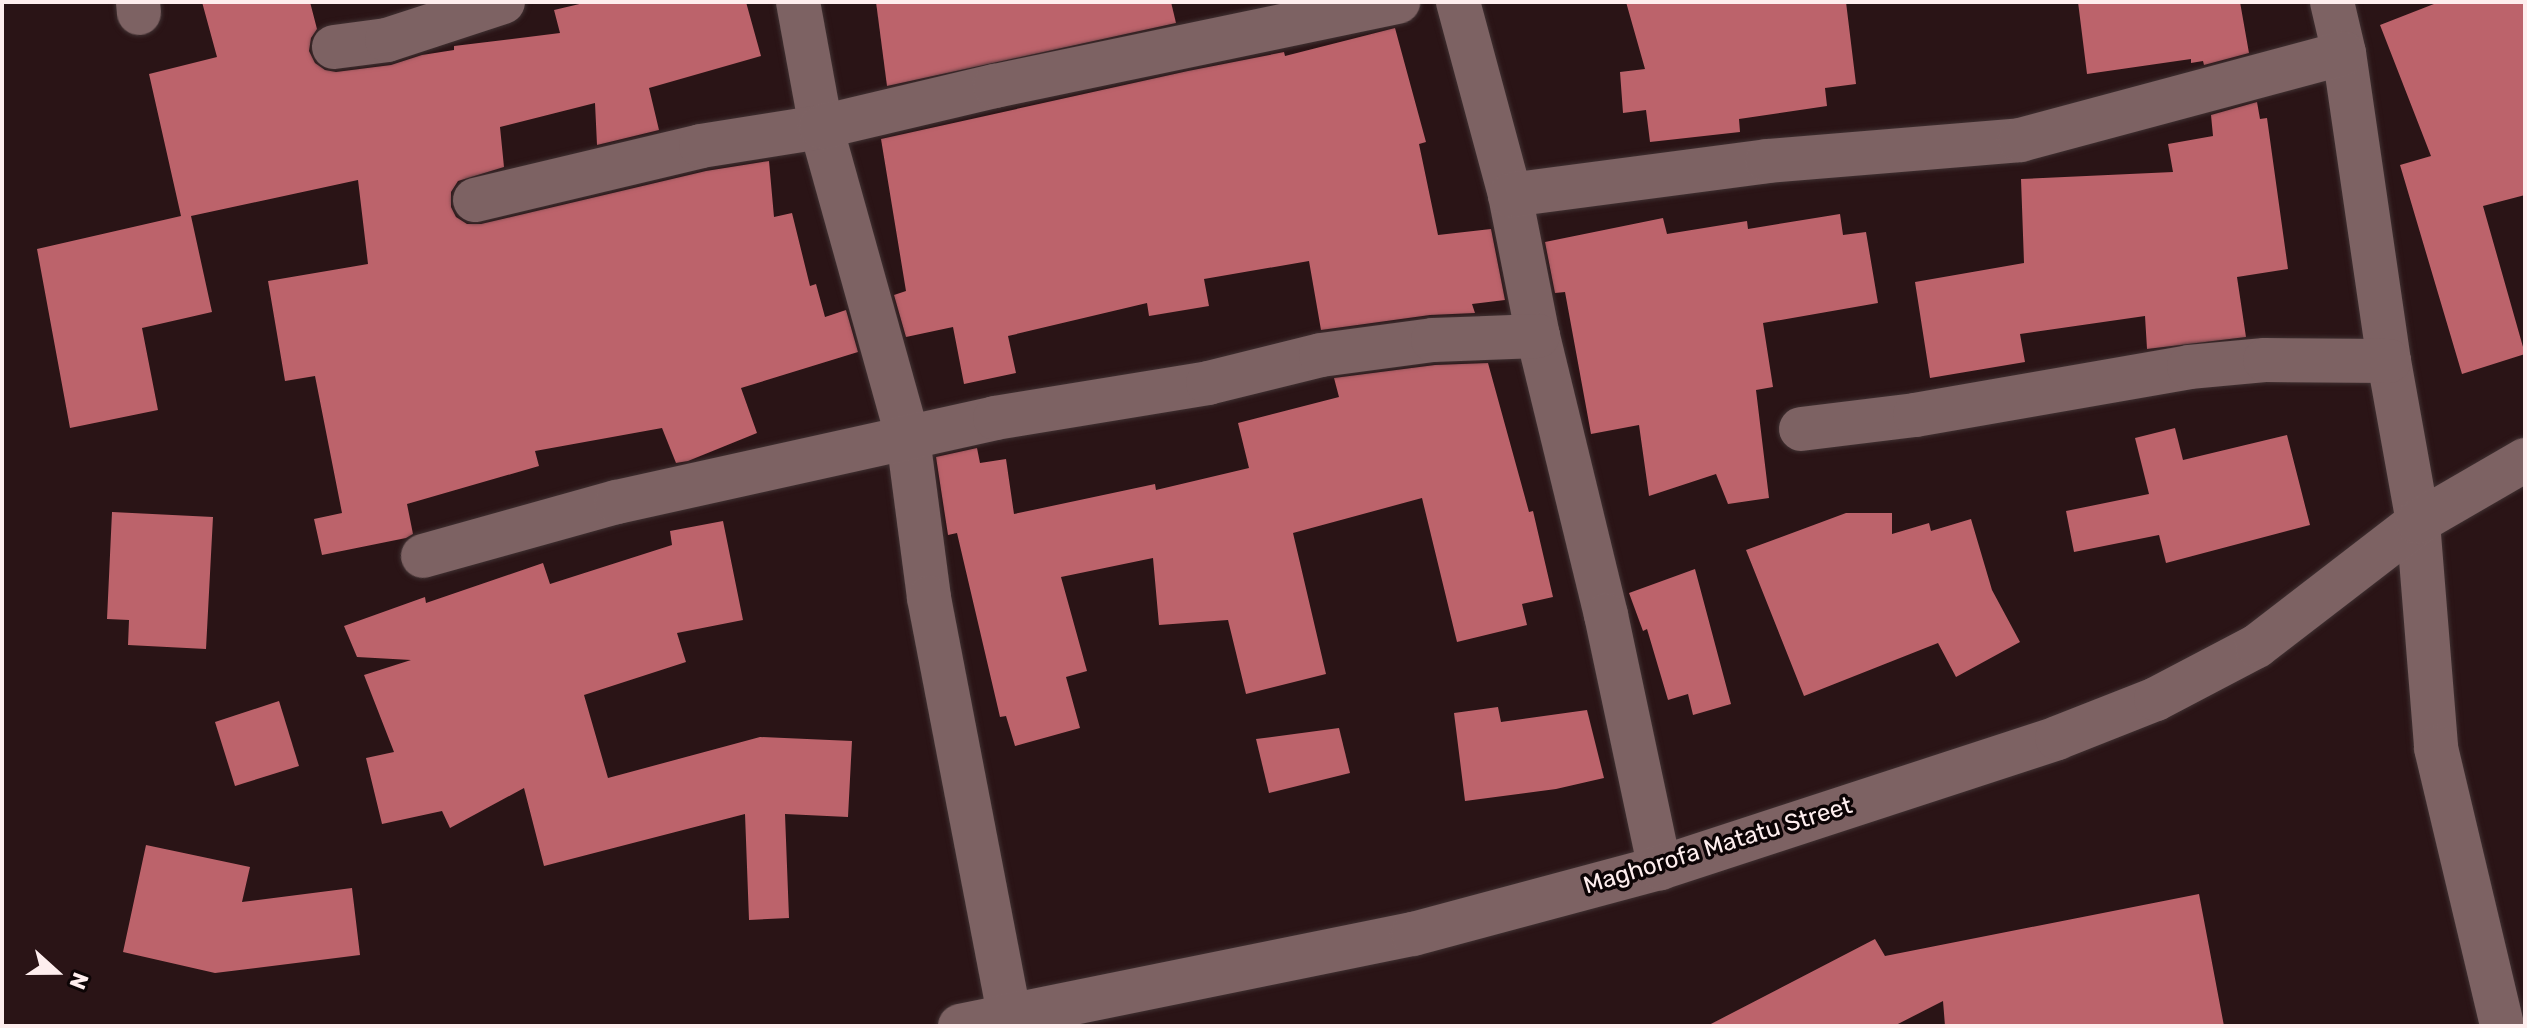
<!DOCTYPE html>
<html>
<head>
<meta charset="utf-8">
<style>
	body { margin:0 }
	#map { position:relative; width:2527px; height:1028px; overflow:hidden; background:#2a1416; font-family:Rubik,sans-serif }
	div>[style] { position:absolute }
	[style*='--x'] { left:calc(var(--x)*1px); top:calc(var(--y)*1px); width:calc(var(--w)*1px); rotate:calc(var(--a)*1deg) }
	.building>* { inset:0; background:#bc636b }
	.roads { filter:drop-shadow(0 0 2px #403132) drop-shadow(0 0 2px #403132) }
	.minor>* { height:44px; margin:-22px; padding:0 22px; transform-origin:22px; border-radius:22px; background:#7d6263 }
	span { translate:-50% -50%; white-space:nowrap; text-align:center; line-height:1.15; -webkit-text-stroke:7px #0c0405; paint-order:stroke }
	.street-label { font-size:24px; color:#feeeee }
	.frame { position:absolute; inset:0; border:4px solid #feeeee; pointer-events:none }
	.north { position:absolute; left:16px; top:932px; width:80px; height:80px; -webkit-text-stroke:6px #0c0405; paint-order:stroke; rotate:111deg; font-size:22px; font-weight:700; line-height:32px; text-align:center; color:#feeeee }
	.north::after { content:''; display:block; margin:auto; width:28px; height:36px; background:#feeeee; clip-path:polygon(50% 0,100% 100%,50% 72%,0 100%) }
</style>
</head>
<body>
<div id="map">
	<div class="building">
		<i style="clip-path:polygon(202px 2px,310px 2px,317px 29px,311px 38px,309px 51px,315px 63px,325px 70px,336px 72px,391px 65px,422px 55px,454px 50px,454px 46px,560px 33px,554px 10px,588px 2px,746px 2px,761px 56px,649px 88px,659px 130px,597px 145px,595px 103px,500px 127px,504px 167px,458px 181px,451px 192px,451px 207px,456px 217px,467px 224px,481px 224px,706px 171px,769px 161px,774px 217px,792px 213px,810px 286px,816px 284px,825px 317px,846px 310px,858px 352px,741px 388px,757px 433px,688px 461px,676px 463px,662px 428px,535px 451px,539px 466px,407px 504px,413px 534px,406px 538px,322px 555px,314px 519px,342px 513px,315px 376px,285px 381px,268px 281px,368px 264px,358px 180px,191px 216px,212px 312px,142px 328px,158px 410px,70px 428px,37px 249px,181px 216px,149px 74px,217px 57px)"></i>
		<i style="clip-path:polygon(876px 2px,1171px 2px,1176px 23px,887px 86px)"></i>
		<i style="clip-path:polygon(1626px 2px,1846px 2px,1856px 84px,1825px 88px,1827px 106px,1739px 119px,1740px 132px,1650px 142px,1646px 110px,1623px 113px,1620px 72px,1645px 69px)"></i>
		<i style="clip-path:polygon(2078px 2px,2240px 2px,2249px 53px,2204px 65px,2203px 61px,2191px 63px,2191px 59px,2087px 74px)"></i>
		<i style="clip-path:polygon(2439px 2px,2525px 2px,2525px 195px,2483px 206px,2525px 354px,2462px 374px,2400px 165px,2431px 156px,2380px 25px)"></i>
		<i style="clip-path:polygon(1395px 28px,1426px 142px,1419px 144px,1438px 235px,1491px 229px,1505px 300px,1472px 304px,1475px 313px,1430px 315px,1321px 330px,1309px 261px,1204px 279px,1209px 306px,1149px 316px,1147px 303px,1008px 336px,1016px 373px,964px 384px,953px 327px,906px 337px,894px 295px,906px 291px,881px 139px,1188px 71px,1284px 52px,1285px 56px)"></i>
		<i style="clip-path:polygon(2257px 102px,2260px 119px,2267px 118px,2288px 269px,2237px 277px,2246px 337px,2147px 349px,2145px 316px,2020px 334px,2025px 362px,1930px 378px,1915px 282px,2024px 263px,2021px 179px,2173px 172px,2168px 144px,2213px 136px,2211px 115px)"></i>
		<i style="clip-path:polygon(1840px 214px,1843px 235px,1866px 232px,1878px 303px,1763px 323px,1773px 387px,1756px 390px,1769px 498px,1728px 504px,1716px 474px,1649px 496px,1639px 425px,1591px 434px,1565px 292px,1555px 293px,1545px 242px,1663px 218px,1667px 234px,1747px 221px,1748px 229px)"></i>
		<i style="clip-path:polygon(1488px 363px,1529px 512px,1533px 511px,1553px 597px,1522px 604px,1527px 625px,1457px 642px,1422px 498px,1293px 533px,1326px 674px,1246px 694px,1228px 620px,1159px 625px,1153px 558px,1061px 577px,1087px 671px,1066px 677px,1080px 728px,1015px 746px,1006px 716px,1000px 717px,957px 533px,948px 535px,936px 457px,977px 448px,980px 463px,1006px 459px,1014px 514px,1155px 484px,1156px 490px,1249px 468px,1238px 423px,1339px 397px,1334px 378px,1435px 365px)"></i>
		<i style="clip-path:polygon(2175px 428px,2183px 460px,2287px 435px,2310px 525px,2166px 563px,2159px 535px,2074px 552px,2066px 511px,2149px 494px,2135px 438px)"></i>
		<i style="clip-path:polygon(112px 512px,213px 517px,206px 649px,128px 645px,129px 620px,107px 619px)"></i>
		<i style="clip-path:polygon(1846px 513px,1892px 513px,1892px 534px,1929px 523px,1931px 531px,1971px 519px,1992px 590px,2020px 642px,1956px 677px,1938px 643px,1804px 696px,1746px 550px)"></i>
		<i style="clip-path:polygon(723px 521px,743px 620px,677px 633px,686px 662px,584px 695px,608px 778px,760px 737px,852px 741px,848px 817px,785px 814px,789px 918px,749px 920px,745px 814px,544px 866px,524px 788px,450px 828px,442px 811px,382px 824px,366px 758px,394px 752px,364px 675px,411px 660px,357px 657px,344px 626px,425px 597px,426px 603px,543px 563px,550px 584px,672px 545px,670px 531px)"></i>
		<i style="clip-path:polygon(1695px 569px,1731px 704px,1693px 715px,1688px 694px,1668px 700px,1647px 629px,1643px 631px,1629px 593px)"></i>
		<i style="clip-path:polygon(279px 701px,299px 766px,235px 786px,215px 722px)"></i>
		<i style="clip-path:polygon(1498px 707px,1501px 722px,1587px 710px,1604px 778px,1556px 789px,1465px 801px,1454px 713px)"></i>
		<i style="clip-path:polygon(1339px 728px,1350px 773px,1269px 793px,1256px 739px)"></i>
		<i style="clip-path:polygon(146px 845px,250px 867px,242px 902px,352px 888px,360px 955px,215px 973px,123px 952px)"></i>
		<i style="clip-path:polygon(2199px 894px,2224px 1026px,1945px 1026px,1943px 1001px,1894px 1026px,1707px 1026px,1875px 939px,1885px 956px)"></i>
	</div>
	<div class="roads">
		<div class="minor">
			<i style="--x:138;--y:2;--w:11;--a:85"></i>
			<i style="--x:798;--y:2;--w:127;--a:79.6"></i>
			<i style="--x:821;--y:127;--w:323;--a:74.4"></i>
			<i style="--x:908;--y:438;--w:161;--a:82.5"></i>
			<i style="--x:929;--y:598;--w:423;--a:79.1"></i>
			<i style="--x:1458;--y:2;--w:200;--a:74.9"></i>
			<i style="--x:1510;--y:195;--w:144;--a:78.8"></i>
			<i style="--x:1538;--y:336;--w:287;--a:76.3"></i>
			<i style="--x:1606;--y:615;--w:259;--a:78"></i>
			<i style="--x:2332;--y:2;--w:52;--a:76.8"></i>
			<i style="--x:2344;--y:53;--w:311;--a:81.7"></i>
			<i style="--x:2389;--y:361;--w:164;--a:79.8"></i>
			<i style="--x:2418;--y:522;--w:227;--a:85.4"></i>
			<i style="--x:2436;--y:748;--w:286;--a:76.6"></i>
			<i style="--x:334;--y:47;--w:53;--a:-7.5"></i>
			<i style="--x:387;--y:40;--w:122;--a:-18.1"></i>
			<i style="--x:1510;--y:195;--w:259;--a:-7.5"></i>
			<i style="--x:1767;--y:161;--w:254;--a:-4.7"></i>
			<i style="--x:2020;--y:140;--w:335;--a:-15"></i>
			<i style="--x:475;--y:200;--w:232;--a:-13.4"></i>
			<i style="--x:701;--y:146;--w:121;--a:-9"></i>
			<i style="--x:821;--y:127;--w:179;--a:-13.3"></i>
			<i style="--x:995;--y:86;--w:412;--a:-11.8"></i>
			<i style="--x:1801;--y:429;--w:115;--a:-7"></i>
			<i style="--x:1915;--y:415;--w:278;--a:-9.9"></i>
			<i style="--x:2189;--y:367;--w:76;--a:-5.3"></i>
			<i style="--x:2265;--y:360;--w:124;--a:0.5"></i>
			<i style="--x:423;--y:556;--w:201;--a:-15.6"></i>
			<i style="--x:617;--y:502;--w:387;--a:-12.5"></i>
			<i style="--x:995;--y:418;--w:216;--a:-9.3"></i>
			<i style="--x:1208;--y:383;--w:116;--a:-13.9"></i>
			<i style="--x:1321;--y:355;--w:113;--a:-7.6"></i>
			<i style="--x:1433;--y:340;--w:105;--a:-2.2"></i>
			<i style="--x:960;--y:1026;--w:462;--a:-11.5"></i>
			<i style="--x:1413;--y:934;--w:256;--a:-15"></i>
			<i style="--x:1660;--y:868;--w:418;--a:-18.1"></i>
			<i style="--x:2057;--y:738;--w:106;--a:-21.5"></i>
			<i style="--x:2156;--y:699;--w:114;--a:-27.7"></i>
			<i style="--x:2257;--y:646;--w:203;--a:-37.6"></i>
			<i style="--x:2418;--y:522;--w:124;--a:-30.1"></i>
		</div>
	</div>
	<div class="street-label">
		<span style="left:1718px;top:846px;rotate:-17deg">Maghorofa Matatu Street</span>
	</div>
	<div class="frame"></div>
	<div class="north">N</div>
</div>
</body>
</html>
